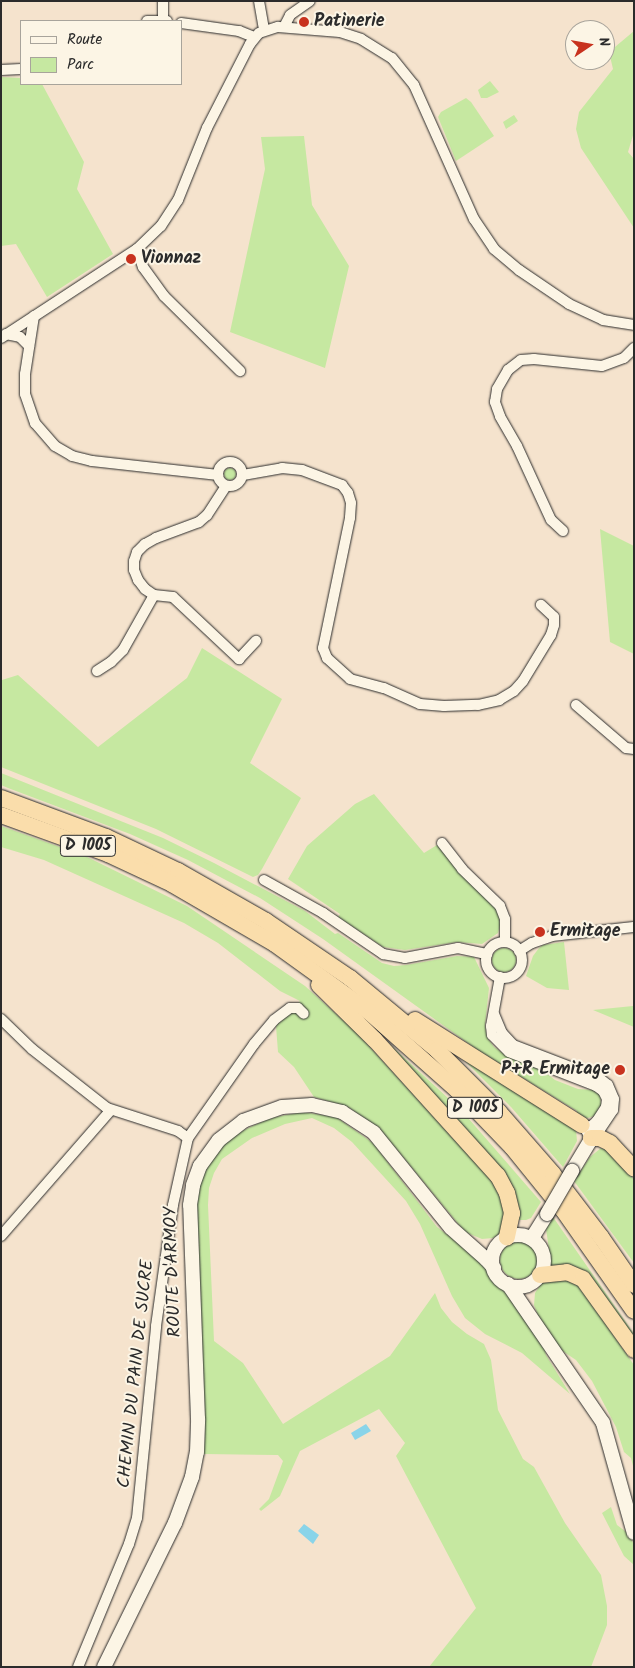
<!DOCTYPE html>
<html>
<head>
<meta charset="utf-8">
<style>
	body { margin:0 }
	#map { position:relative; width:635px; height:1668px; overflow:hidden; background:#f5e3cd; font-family:Kalam,sans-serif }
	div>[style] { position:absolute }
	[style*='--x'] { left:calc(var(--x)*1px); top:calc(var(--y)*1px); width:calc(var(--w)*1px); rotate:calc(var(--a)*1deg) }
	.green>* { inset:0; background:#c6e8a1 }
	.round { border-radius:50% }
	.water>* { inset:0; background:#89d4e9 }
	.roads { filter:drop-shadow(0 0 1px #2b2b2b) drop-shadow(0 0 1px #2b2b2b) }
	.minor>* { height:10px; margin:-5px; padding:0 5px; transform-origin:5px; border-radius:5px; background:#fcf5e5 }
	.minor>.ring { margin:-5px; padding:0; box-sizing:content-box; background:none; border:10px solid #fcf5e5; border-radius:50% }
	.secondary>* { height:14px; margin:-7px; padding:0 7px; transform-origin:7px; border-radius:7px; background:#fcf5e5 }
	.secondary>.ring { margin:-7px; padding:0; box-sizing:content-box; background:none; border:14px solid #fcf5e5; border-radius:50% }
	.trunk>* { height:16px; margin:-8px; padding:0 8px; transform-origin:8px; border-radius:8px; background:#faddab }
	.bridges { filter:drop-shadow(0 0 1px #2b2b2b) drop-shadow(0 0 1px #2b2b2b) }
	.secondary-bridge>* { height:14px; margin:-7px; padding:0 7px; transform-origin:7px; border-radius:7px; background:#fcf5e5 }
	.dots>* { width:14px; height:14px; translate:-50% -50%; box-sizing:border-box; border:2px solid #fcf5e5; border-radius:50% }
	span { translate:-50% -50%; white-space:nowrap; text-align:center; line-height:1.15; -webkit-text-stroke:4px #fcf5e5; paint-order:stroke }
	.shield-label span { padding:1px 4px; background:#fcf5e5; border:1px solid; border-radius:4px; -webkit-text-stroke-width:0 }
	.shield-label { font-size:16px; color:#2b2b2b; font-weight:700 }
	.poi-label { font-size:18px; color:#2b2b2b; font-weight:700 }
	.left { translate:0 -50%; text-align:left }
	.right { translate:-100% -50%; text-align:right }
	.street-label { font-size:18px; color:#2b2b2b }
	.frame { position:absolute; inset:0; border:2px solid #2b2b2b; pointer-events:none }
	.legend { position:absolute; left:20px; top:20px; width:162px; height:65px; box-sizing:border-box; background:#fcf5e5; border:1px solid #a8a49b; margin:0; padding:6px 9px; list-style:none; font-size:15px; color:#2b2b2b }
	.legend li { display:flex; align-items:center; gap:10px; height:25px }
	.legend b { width:25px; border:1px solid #a8a49b }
	.north { position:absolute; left:565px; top:20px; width:50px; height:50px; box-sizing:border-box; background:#fcf5e5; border:1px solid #a8a49b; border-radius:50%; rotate:78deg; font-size:14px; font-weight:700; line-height:20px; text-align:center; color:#2b2b2b }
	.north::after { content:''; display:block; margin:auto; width:18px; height:22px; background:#c8321e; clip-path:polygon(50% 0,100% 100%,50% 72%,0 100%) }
</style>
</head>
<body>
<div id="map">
	<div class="green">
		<i style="clip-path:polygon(634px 31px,634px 132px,628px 152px,634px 159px,634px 228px,581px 148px,576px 129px,579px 112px,613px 69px,609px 52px)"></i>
		<i style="clip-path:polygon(1px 77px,21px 78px,21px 84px,42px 84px,84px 162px,77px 189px,113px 254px,47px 297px,16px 244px,1px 246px)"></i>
		<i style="clip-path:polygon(490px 81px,499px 92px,487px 98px,481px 98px,478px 90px)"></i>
		<i style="clip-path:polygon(466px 98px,471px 102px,494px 136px,456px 161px,438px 117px,441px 112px)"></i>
		<i style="clip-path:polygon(514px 115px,518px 121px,506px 129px,503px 122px)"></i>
		<i style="clip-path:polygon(304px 136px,312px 205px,349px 266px,325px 368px,230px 332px,265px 169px,261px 137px)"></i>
		<i class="round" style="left:224px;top:468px;width:12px;height:12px"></i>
		<i style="clip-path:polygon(600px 529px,634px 546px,634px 654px,610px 642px)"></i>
		<i style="clip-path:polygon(202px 648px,282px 699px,250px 763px,301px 798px,262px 869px,258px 875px,253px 877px,156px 829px,1px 767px,2px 680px,18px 675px,98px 747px,187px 678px)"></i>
		<i style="clip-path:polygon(1px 773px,163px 838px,214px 863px,305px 911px,335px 934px,338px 933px,382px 963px,394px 966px,406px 965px,457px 956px,474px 957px,489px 988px,485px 1025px,487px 1037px,494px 1047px,506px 1055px,542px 1070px,555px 1080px,578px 1089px,594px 1090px,600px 1095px,601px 1105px,594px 1116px,585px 1119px,576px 1114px,577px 1111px,479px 1051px,323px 939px,260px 898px,188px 860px,130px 834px,8px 788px,1px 785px)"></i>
		<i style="clip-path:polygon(374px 794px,424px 853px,437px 845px,498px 908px,500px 925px,498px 933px,482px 944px,457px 942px,405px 950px,383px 947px,338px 917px,340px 914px,288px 879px,307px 846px,355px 804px)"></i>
		<i style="clip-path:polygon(1px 826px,85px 856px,187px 906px,305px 986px,356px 1032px,493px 1182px,505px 1208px,503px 1232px,493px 1238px,482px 1239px,465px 1232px,379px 1128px,348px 1107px,314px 1097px,294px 1067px,278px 1052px,276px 1026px,300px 1001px,280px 991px,218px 943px,184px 923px,44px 860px,1px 847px)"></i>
		<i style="clip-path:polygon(564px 942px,569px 990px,547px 988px,526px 976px,533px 956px,539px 948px,543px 945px)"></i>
		<i class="round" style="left:492px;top:948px;width:24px;height:24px"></i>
		<i style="clip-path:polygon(634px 994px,634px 1027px,593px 1010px,633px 1006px)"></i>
		<i style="clip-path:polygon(384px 1039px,462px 1111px,541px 1202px,531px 1218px,526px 1220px,516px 1220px,516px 1208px)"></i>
		<i style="clip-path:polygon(455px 1051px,576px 1130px,577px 1141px,563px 1167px,511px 1107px)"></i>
		<i style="clip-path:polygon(302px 1112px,336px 1117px,373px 1143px,437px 1227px,486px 1264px,494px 1281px,505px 1289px,544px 1347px,546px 1355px,570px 1394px,522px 1353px,485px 1334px,465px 1318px,452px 1296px,420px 1224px,406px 1201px,352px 1142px,334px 1128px,312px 1118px,285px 1124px,252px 1138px,222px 1159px,214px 1173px,209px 1188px,208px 1205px,214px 1341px,243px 1363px,283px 1424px,390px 1356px,435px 1293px,441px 1308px,452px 1322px,467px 1334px,484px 1344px,491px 1360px,498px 1410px,523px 1459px,534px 1467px,565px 1523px,601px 1575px,607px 1606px,607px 1625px,591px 1667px,429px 1667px,476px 1608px,396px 1456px,405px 1443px,379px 1409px,300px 1451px,280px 1496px,261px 1511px,259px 1509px,269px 1499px,283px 1461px,278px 1455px,204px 1454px,195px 1216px,198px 1190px,207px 1165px,222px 1146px,240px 1132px,270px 1118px)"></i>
		<i style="clip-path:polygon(601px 1148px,606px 1149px,629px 1172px,634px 1180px,634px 1263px,574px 1181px,590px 1157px)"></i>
		<i style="clip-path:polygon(553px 1217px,634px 1334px,634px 1344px,591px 1282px,550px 1268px,550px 1256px,546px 1229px)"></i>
		<i class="round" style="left:500px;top:1241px;width:38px;height:38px"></i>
		<i style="clip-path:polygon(548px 1279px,576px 1281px,634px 1365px,634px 1470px,631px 1458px,624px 1452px,616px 1427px,592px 1381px,576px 1360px,561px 1350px,539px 1318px,534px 1305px,535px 1293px,541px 1284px)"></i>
		<i style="clip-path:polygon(611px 1507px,617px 1525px,629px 1534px,634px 1545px,634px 1565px,624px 1556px,602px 1513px)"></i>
	</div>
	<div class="water">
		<i style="clip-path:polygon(366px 1424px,371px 1431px,355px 1440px,351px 1433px)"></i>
		<i style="clip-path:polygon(304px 1524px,319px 1535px,313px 1544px,298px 1531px)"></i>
	</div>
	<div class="roads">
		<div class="minor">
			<i style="--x:259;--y:1;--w:29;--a:80"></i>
			<i style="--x:147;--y:21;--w:20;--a:0"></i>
			<i style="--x:163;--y:21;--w:20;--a:-90"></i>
			<i style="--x:181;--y:23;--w:59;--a:7.9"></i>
			<i style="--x:239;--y:31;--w:16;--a:22"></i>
			<i style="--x:284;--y:27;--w:13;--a:-63"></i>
			<i style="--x:290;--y:15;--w:24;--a:-35"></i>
			<i style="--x:1;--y:70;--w:20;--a:-3"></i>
			<i style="--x:137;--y:249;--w:19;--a:72"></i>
			<i style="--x:143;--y:267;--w:36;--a:54"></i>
			<i style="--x:164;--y:296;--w:107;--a:44.6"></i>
			<i style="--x:34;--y:316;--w:59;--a:98.8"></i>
			<i style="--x:25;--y:374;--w:20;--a:90"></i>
			<i style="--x:25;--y:394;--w:31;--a:71"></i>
			<i style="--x:35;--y:423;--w:30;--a:49"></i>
			<i style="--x:55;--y:446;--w:20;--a:30"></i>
			<i style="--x:72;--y:456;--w:21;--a:14"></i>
			<i style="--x:92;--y:461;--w:127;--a:6.3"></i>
			<i style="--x:6;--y:334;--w:14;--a:12"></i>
			<i style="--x:20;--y:337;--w:13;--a:45"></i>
			<i style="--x:1;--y:338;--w:163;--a:-33.2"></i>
			<i style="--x:137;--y:249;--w:33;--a:-44"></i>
			<i style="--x:161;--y:226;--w:31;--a:-57"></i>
			<i style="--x:178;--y:200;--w:78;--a:-68.1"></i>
			<i style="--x:207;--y:128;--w:94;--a:-62.9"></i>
			<i style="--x:250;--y:44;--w:14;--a:-51"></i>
			<i style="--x:259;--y:33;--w:20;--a:-18"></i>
			<i style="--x:278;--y:27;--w:62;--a:4.6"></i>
			<i style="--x:340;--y:32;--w:22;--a:18"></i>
			<i style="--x:361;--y:39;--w:36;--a:32"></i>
			<i style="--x:392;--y:58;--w:35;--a:51"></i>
			<i style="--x:414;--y:85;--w:147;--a:65.9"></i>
			<i style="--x:474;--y:219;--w:36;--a:56"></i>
			<i style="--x:494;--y:249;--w:33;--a:40"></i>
			<i style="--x:519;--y:270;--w:60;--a:34.2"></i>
			<i style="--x:569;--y:304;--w:38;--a:25"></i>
			<i style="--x:603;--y:320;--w:31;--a:9"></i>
			<i class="ring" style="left:218px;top:462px;width:14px;height:14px"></i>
			<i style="--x:243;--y:475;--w:40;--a:-10"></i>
			<i style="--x:282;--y:468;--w:20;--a:6"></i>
			<i style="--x:302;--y:470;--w:43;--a:20.6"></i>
			<i style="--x:342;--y:485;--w:10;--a:53"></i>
			<i style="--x:348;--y:493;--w:10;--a:73"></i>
			<i style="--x:351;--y:503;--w:15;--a:94"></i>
			<i style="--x:350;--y:518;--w:133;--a:101.7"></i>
			<i style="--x:323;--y:648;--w:11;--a:68"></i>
			<i style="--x:327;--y:658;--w:31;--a:42"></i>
			<i style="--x:350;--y:679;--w:35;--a:15"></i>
			<i style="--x:384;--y:688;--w:39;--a:24"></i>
			<i style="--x:420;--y:704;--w:24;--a:5"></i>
			<i style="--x:444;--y:706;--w:34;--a:-2"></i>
			<i style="--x:478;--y:705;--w:22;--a:-13"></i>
			<i style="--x:499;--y:700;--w:17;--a:-31"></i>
			<i style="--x:514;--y:691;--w:13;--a:-48"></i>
			<i style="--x:523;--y:681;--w:54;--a:-58.7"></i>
			<i style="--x:551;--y:635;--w:10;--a:-73"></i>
			<i style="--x:554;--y:625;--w:8;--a:-90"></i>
			<i style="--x:554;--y:617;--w:18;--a:-137"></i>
			<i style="--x:226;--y:486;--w:35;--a:123"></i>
			<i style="--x:207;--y:515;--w:11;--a:139"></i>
			<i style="--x:199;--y:522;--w:46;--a:159.6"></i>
			<i style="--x:156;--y:538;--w:13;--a:151"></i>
			<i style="--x:145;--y:544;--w:11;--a:135"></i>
			<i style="--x:137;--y:552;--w:9;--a:108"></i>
			<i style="--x:134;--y:561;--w:9;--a:90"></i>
			<i style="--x:134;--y:570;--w:11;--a:68"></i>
			<i style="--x:138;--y:580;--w:11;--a:52"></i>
			<i style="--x:145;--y:589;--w:11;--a:34"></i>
			<i style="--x:154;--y:595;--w:19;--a:6"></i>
			<i style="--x:173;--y:597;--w:91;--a:43.2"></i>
			<i style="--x:239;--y:659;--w:25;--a:-47"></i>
			<i style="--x:563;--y:531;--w:16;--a:-137"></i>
			<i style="--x:551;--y:520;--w:81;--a:-114.7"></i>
			<i style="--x:517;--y:446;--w:34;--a:-120"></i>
			<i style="--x:500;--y:416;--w:15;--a:-110"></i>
			<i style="--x:495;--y:402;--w:13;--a:-81"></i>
			<i style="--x:497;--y:389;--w:22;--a:-60"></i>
			<i style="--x:508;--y:370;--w:16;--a:-38"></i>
			<i style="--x:521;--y:360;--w:13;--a:-4"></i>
			<i style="--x:534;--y:359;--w:68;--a:5.9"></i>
			<i style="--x:602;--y:366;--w:23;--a:-20"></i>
			<i style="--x:624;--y:358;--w:14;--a:-45"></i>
			<i style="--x:97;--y:671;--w:17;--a:-33"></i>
			<i style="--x:111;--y:662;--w:17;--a:-45"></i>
			<i style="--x:123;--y:650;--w:63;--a:-60.6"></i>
			<i style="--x:576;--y:705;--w:66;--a:40.7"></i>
			<i style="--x:626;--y:748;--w:8;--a:7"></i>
			<i style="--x:442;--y:843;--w:33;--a:52"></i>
			<i style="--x:462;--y:869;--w:53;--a:44.2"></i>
			<i style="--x:500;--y:906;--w:14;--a:69"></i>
			<i style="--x:505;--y:919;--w:23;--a:90"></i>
			<i style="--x:264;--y:880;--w:68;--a:29.2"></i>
			<i style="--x:323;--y:913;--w:73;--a:34.3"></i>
			<i style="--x:383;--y:954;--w:22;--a:10"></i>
			<i style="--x:405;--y:958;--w:54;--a:-10.7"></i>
			<i style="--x:458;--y:948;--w:30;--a:12"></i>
			<i class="ring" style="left:486px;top:942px;width:26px;height:26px"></i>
			<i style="--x:519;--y:951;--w:15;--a:-32"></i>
			<i style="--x:532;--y:943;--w:21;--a:-19"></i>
			<i style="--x:552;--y:936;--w:82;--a:-6.3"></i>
			<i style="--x:500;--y:977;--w:50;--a:100.4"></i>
			<i style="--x:491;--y:1026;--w:9;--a:84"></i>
			<i style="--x:492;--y:1035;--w:24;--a:45"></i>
			<i style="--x:509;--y:1052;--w:93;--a:21.3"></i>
			<i style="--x:596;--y:1086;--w:9;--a:36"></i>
			<i style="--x:603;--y:1091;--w:9;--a:63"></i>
			<i style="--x:607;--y:1099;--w:8;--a:97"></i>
			<i style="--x:606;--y:1107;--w:17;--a:123"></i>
			<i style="--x:597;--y:1121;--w:12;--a:138"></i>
			<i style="--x:494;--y:1014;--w:21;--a:67"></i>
			<i style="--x:502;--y:1033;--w:16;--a:47"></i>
			<i style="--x:513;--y:1045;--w:92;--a:21"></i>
			<i style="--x:599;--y:1078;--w:11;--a:38"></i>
			<i style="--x:608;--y:1085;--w:15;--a:67"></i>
			<i style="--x:614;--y:1099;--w:11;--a:95"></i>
			<i style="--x:613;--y:1110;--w:27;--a:124"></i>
			<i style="--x:598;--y:1132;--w:9;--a:139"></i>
			<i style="--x:1;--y:1019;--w:43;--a:44.1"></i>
			<i style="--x:32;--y:1049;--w:95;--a:38.2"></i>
			<i style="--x:107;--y:1108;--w:75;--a:17.9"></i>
			<i style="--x:178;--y:1131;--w:12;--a:35"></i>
			<i style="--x:1;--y:1236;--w:167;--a:-48.9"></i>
			<i style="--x:78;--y:1667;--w:133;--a:-67.5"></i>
			<i style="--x:129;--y:1544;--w:27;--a:-73"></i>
			<i style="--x:137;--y:1518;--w:193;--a:-84.3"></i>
			<i style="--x:156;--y:1326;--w:122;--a:-82"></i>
			<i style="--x:173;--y:1205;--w:69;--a:-77.4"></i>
			<i style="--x:188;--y:1138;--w:115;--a:-54.9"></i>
			<i style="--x:254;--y:1044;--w:31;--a:-50"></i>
			<i style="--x:274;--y:1020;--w:20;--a:-37"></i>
			<i style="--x:290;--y:1008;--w:8;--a:0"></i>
			<i style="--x:298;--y:1008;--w:8;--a:45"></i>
		</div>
		<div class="secondary">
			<i style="--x:572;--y:1171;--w:35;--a:-59"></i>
			<i style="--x:590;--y:1141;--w:6;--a:-81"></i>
			<i style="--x:591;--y:1135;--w:8;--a:-120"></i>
			<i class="ring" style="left:492px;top:1235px;width:38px;height:38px"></i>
			<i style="--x:532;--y:1238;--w:28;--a:-58"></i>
			<i style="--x:508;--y:1284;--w:168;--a:55.6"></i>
			<i style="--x:603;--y:1423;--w:114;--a:74.3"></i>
			<i style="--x:104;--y:1667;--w:161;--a:-63.8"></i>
			<i style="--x:175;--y:1523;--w:49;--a:-69.7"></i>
			<i style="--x:192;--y:1477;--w:25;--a:-79"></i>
			<i style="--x:197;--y:1452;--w:33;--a:-88"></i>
			<i style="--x:198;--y:1419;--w:214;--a:-92.1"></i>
			<i style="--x:190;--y:1205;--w:20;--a:-81"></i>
			<i style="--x:193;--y:1185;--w:20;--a:-70"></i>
			<i style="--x:200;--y:1166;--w:32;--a:-54"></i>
			<i style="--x:219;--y:1140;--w:31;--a:-38"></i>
			<i style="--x:243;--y:1121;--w:41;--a:-19.7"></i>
			<i style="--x:282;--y:1107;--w:30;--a:-4"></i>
			<i style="--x:312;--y:1105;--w:31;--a:13"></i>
			<i style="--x:342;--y:1112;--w:38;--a:33"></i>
			<i style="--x:374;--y:1133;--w:122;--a:51"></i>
			<i style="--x:451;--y:1228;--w:47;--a:41.5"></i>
			<i style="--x:486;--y:1259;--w:12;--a:48"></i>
		</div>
		<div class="trunk">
			<i style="--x:1;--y:798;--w:112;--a:20.4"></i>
			<i style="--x:106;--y:837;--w:80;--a:25.3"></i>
			<i style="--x:178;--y:871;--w:101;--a:29.6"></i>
			<i style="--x:266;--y:921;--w:102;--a:34.2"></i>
			<i style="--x:350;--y:978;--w:113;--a:39.6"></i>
			<i style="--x:437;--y:1050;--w:88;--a:45"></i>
			<i style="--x:499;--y:1112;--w:82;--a:48.9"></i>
			<i style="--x:553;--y:1174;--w:79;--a:52.7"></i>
			<i style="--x:601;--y:1237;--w:58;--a:55.5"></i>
			<i style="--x:1;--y:815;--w:114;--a:20"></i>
			<i style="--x:108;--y:854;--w:71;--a:25.1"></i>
			<i style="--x:172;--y:884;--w:119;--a:30.2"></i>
			<i style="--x:275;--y:944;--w:115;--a:35.8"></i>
			<i style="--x:368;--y:1011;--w:119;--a:41.6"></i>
			<i style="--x:457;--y:1090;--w:79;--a:46"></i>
			<i style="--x:512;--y:1147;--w:81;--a:51"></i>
			<i style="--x:563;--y:1210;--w:123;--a:54.9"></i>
			<i style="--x:319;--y:985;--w:78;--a:44.5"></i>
			<i style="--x:375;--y:1040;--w:183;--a:47.9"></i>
			<i style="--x:498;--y:1176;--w:19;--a:62"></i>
			<i style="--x:507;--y:1193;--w:21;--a:76"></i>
			<i style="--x:512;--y:1213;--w:25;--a:102"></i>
			<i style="--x:415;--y:1020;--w:197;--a:32.2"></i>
			<i style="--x:591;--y:1138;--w:9;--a:0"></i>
			<i style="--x:600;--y:1138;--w:11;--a:27"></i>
			<i style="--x:610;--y:1143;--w:35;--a:47"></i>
			<i style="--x:540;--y:1275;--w:27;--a:-6"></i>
			<i style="--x:567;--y:1272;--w:17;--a:24"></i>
			<i style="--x:583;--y:1279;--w:87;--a:54.3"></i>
		</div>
	</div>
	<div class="bridges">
		<div class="secondary-bridge">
			<i style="--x:547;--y:1214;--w:50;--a:-59.8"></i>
		</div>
	</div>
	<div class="dots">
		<i style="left:304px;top:22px;background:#c8321e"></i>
		<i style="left:131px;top:259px;background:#c8321e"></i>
		<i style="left:540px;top:932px;background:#c8321e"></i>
		<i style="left:620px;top:1070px;background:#c8321e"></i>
	</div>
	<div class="shield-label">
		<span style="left:88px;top:846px">D 1005</span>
		<span style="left:475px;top:1108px">D 1005</span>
	</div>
	<div class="poi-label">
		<span class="left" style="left:314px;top:22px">Patinerie</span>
		<span class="left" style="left:141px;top:259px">Vionnaz</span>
		<span class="left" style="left:550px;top:932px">Ermitage</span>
		<span class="right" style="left:610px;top:1070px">P+R Ermitage</span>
	</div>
	<div class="street-label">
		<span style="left:174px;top:1272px;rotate:-92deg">ROUTE D'ARMOY</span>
		<span style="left:137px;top:1374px;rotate:-84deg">CHEMIN DU PAIN DE SUCRE</span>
	</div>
	<div class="frame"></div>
	<ul class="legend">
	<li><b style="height:6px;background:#fcf5e5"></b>Route</li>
	<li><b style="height:14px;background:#c6e8a1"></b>Parc</li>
	</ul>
	<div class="north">N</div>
</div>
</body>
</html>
